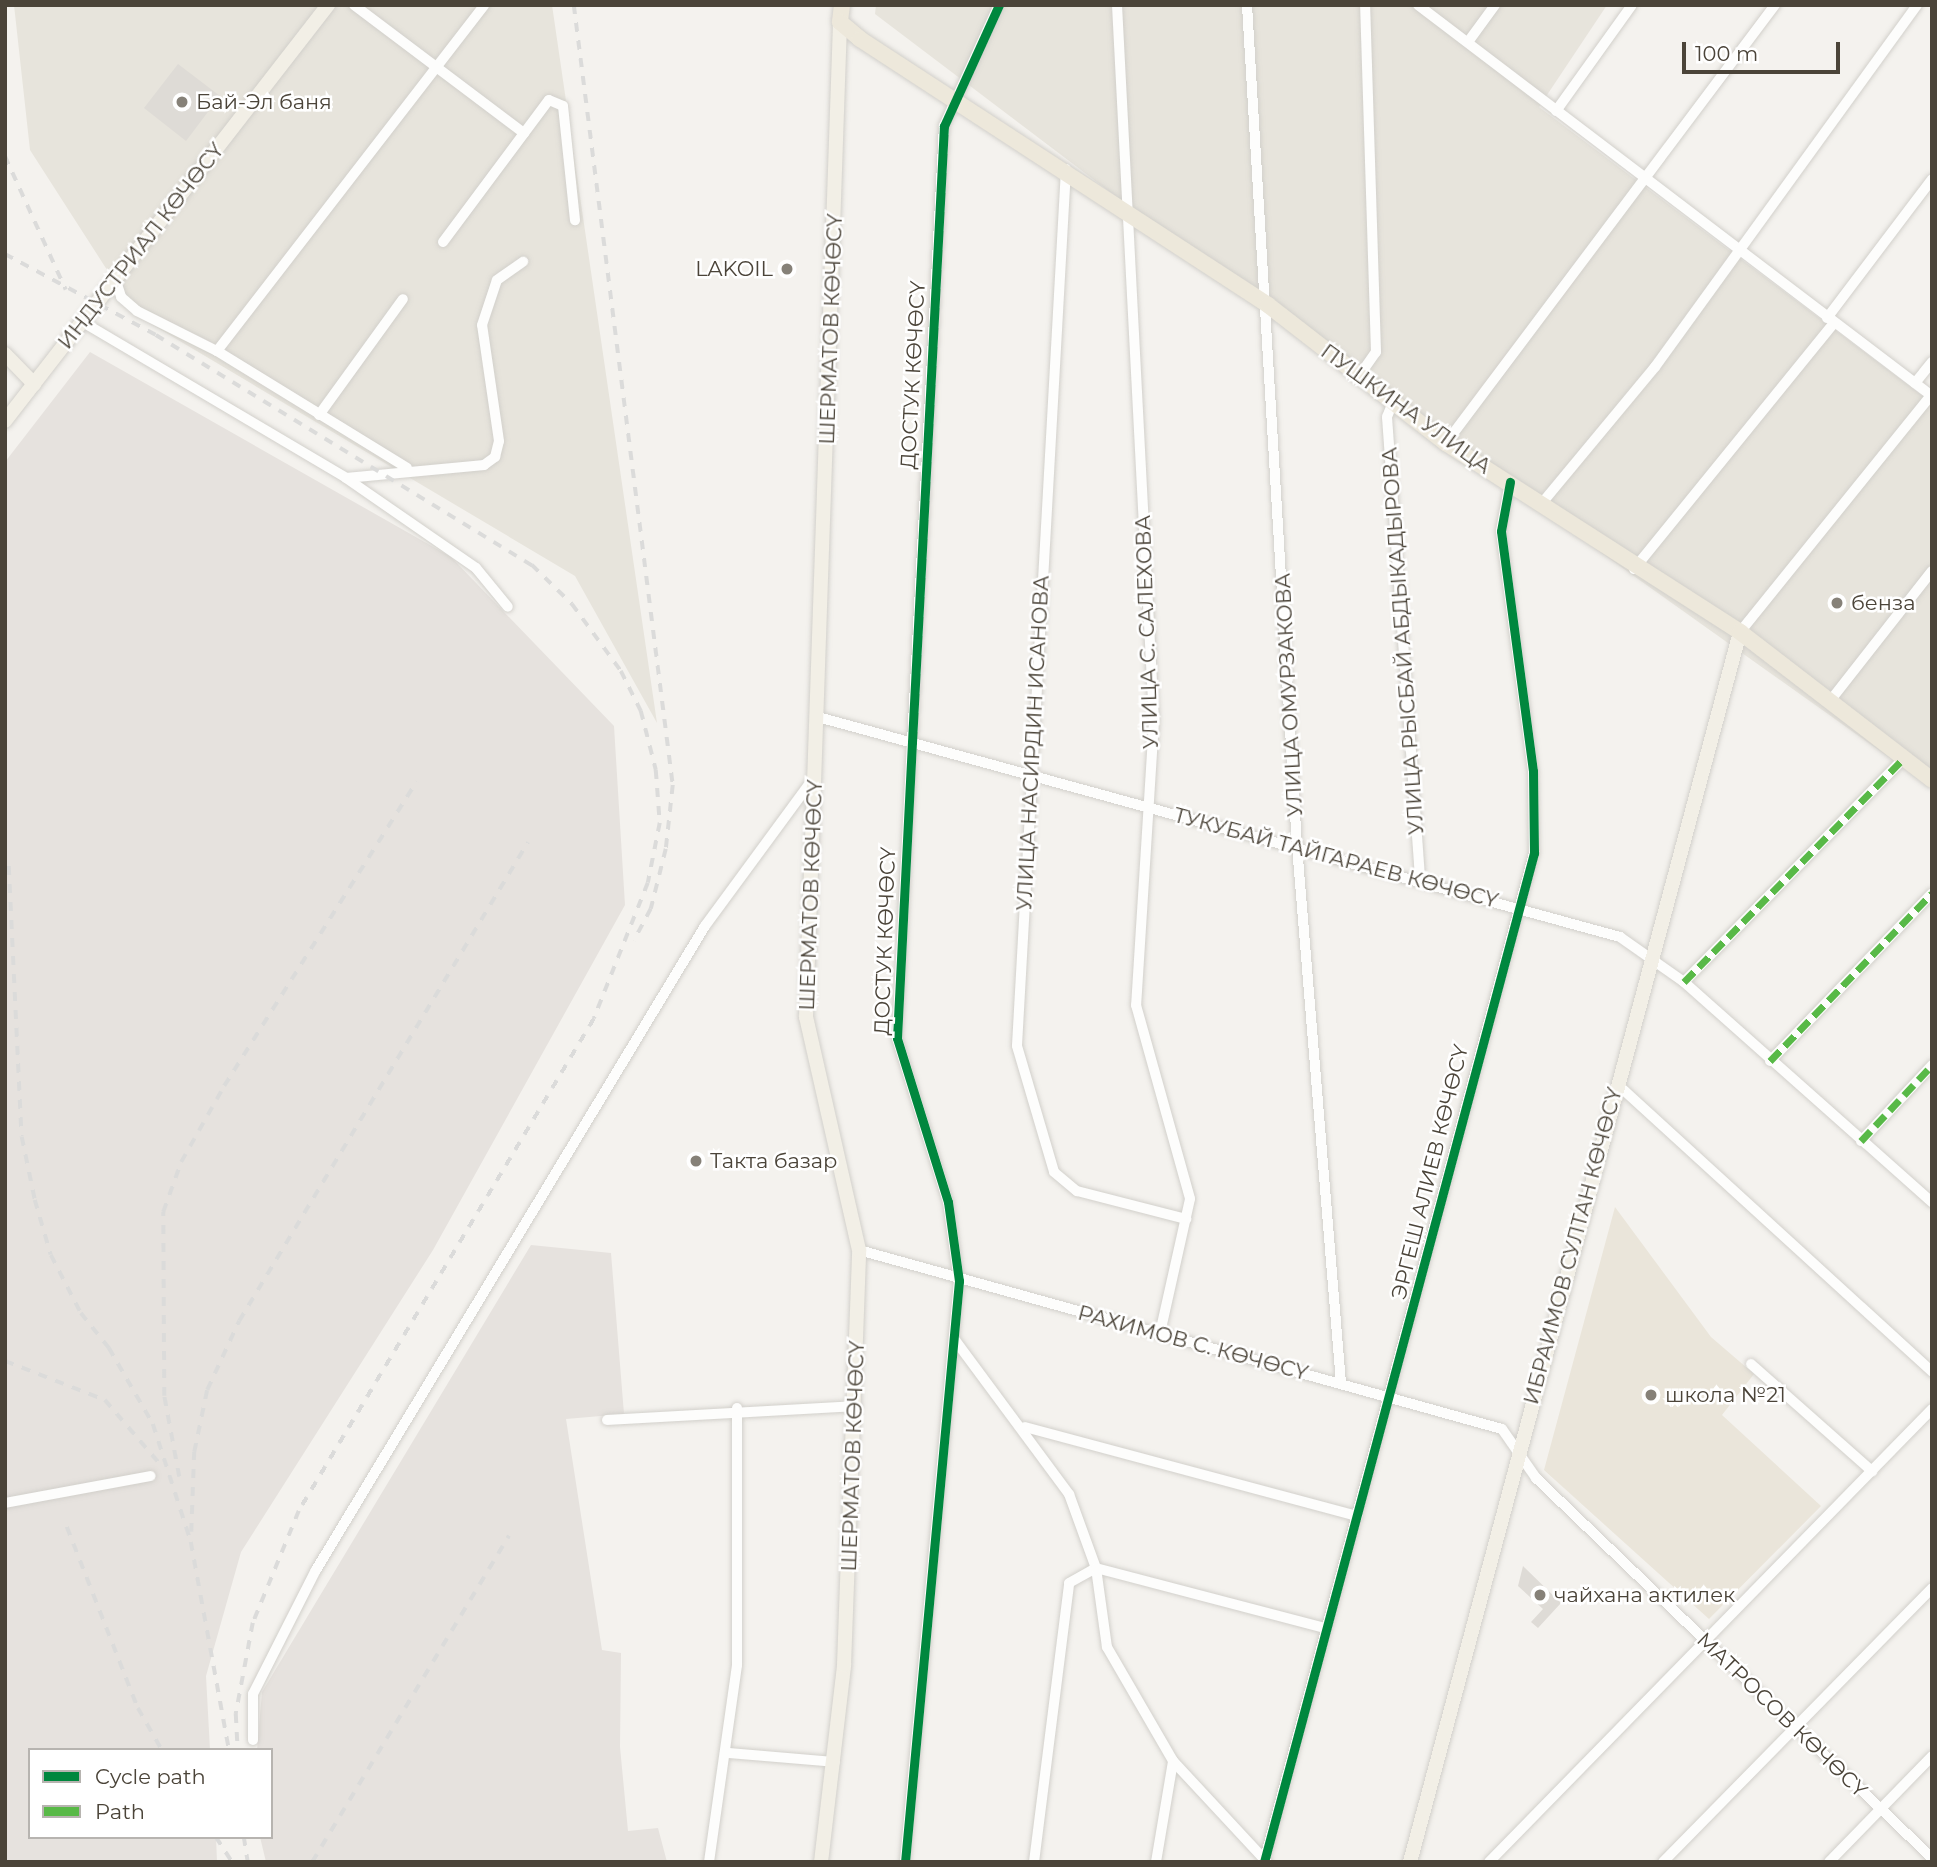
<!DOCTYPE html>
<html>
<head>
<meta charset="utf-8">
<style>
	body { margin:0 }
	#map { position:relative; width:1937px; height:1867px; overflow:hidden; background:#f4f2ee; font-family:Montserrat,sans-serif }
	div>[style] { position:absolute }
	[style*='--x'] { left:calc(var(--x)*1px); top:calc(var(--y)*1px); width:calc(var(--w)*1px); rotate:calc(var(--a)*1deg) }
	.residential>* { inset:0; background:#e7e4dc }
	.industrial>* { inset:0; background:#e6e2de }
	.education>* { inset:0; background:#eae5da }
	.building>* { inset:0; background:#dedbd6 }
	.roads { filter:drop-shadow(0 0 2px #d2d0cb) drop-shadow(0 0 2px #d2d0cb) }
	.minor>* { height:10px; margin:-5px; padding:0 5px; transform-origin:5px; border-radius:5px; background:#fdfdfc }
	.major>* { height:14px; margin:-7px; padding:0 7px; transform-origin:7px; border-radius:7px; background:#f2efe6 }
	.highway>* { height:16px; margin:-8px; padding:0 8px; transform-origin:8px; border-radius:8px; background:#ede8db }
	.rail>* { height:3.5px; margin-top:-1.75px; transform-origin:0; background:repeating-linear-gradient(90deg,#dbdbda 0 9px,transparent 0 18px) }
	.quiet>* { height:7px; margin-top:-3.5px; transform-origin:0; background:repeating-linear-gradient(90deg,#58b947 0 14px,transparent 0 21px) }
	.cycleway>* { height:9px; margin:-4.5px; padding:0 4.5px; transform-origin:4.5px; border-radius:4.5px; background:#00873e }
	.dots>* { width:19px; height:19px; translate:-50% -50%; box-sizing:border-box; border:4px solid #fff; border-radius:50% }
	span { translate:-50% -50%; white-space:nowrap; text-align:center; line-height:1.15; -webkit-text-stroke:5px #fff; paint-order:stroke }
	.poi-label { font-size:21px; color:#4b4439 }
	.left { translate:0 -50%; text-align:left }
	.right { translate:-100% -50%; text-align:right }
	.street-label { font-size:21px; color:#4b4439 }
	.frame { position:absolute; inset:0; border:7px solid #4b4439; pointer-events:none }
	.legend { position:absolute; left:28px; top:1748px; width:245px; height:91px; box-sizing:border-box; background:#fff; border:2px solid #b7b4b0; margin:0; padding:9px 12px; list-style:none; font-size:21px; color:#4b4439 }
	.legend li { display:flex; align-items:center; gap:14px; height:35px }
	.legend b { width:35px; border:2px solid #b7b4b0 }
	.scale { position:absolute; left:1682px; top:42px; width:158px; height:32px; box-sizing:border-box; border:4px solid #4b4439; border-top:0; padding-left:9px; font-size:21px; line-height:24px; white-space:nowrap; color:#4b4439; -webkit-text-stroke:5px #fff; paint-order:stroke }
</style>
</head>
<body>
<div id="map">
	<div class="residential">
		<i style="clip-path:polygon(14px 5px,552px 5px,657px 723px,575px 576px,136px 315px,30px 150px)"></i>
		<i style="clip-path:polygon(876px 5px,1607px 5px,1539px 107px,1932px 403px,1932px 788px,1357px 379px,875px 14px)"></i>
	</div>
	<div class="industrial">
		<i style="clip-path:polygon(90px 352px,451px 557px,614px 726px,625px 905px,433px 1250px,241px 1552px,206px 1676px,210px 1750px,30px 1750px,30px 1837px,216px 1837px,217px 1862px,5px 1862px,5px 462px)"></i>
		<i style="clip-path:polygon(531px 1245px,611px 1253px,624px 1414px,566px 1419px,602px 1650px,621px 1653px,620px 1747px,628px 1831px,658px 1828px,667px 1862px,266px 1862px,260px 1837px,271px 1837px,271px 1750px,257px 1750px,262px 1692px)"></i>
	</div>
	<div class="education">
		<i style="clip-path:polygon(1615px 1207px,1711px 1337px,1754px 1374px,1722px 1415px,1821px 1506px,1709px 1619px,1544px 1470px)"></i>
	</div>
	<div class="building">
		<i style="clip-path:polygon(178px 64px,220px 96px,186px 141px,144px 108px)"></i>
		<i style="clip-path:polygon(1523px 1566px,1561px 1603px,1538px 1628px,1531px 1622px,1543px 1609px,1518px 1586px)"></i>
	</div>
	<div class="roads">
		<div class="minor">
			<i style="--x:354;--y:5;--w:213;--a:37"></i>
			<i style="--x:1117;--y:5;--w:717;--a:87.04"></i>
			<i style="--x:1154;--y:721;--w:285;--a:93.6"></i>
			<i style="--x:1136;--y:1005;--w:201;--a:74.4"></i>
			<i style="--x:1190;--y:1199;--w:137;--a:102.6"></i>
			<i style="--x:1247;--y:5;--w:842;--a:86.6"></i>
			<i style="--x:1297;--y:846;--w:539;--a:85.32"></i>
			<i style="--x:1418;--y:5;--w:646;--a:37.26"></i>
			<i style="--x:1468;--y:42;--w:46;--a:-53.9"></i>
			<i style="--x:1556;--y:111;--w:130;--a:-54.4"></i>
			<i style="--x:1066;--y:169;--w:878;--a:93.2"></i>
			<i style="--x:1017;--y:1046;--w:131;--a:73.6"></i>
			<i style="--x:1054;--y:1172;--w:30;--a:40"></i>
			<i style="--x:1077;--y:1191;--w:113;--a:14.4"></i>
			<i style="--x:443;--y:242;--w:177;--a:-53.3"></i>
			<i style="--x:549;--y:100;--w:15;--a:23"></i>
			<i style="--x:563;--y:106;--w:115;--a:84"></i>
			<i style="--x:115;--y:278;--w:20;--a:72"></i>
			<i style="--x:121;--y:297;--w:21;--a:41"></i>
			<i style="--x:137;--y:311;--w:89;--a:26.6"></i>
			<i style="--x:217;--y:351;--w:223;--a:31.6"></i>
			<i style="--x:1827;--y:318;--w:174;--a:-52.9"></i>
			<i style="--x:81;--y:321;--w:308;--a:30.6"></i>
			<i style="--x:346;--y:478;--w:158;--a:34.7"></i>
			<i style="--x:476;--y:568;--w:50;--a:50.6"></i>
			<i style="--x:217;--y:351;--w:437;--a:-52.3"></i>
			<i style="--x:1357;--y:379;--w:33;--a:-55"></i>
			<i style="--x:1376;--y:352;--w:347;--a:-91.8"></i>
			<i style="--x:1915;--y:383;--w:27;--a:-51"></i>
			<i style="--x:1393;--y:402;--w:16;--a:112"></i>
			<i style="--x:1387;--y:417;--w:465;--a:85.9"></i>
			<i style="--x:319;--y:415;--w:143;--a:-54.1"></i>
			<i style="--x:1446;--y:443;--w:548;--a:-53.09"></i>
			<i style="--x:346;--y:478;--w:139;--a:-5.4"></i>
			<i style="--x:484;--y:465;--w:14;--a:-36"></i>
			<i style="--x:495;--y:457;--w:16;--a:-76"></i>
			<i style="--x:499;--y:441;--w:117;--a:-98.3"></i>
			<i style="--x:482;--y:325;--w:47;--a:-71.6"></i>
			<i style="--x:497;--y:280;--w:32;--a:-35"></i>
			<i style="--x:1542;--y:503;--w:177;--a:-50.3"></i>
			<i style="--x:1655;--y:367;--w:447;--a:-54.1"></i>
			<i style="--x:1634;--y:569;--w:317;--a:-50.9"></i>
			<i style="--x:1740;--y:632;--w:304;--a:-51.1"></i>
			<i style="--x:1830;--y:701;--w:165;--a:-51.9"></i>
			<i style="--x:818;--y:717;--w:832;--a:15.34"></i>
			<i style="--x:1620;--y:937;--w:78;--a:35.1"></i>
			<i style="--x:1684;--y:982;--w:332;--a:41.6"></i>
			<i style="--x:1684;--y:982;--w:314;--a:-45.5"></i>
			<i style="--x:1770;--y:1061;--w:233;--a:-46"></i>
			<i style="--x:1617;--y:1084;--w:427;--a:42.4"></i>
			<i style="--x:1861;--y:1141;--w:104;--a:-46.9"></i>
			<i style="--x:859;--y:1250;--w:667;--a:15.56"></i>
			<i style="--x:1502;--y:1429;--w:60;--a:55.2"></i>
			<i style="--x:1536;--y:1478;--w:549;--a:43.82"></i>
			<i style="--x:955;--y:1340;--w:192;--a:53.5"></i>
			<i style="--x:1069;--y:1494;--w:79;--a:70"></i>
			<i style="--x:1096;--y:1568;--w:80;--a:82.1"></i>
			<i style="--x:1107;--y:1647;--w:132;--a:59.9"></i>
			<i style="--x:1173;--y:1761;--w:138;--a:47.1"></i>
			<i style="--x:1751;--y:1364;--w:162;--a:41.5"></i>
			<i style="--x:607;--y:1420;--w:250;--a:-3.2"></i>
			<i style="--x:1025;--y:1427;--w:344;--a:15"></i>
			<i style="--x:5;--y:1503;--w:148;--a:-10.5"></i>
			<i style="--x:253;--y:1740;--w:46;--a:-90"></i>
			<i style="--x:253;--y:1694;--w:139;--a:-63.1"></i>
			<i style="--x:316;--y:1570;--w:752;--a:-58.87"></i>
			<i style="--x:705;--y:926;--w:186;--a:-53.7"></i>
			<i style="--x:728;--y:1753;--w:107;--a:4.8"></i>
			<i style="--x:709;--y:1862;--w:199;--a:-81.9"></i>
			<i style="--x:737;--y:1665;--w:257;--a:-90"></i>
			<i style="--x:905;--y:1862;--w:584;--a:-84.69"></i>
			<i style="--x:959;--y:1281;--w:80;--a:-97.9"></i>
			<i style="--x:948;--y:1202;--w:172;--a:-107.3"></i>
			<i style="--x:897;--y:1038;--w:296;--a:-87.1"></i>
			<i style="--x:912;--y:742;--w:617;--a:-87.03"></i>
			<i style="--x:944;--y:126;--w:133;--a:-65.6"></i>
			<i style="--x:1034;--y:1862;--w:281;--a:-82.8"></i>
			<i style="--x:1069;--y:1583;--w:31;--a:-29"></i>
			<i style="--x:1096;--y:1568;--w:237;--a:14.7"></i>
			<i style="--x:1156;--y:1862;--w:102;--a:-80.4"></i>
			<i style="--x:1264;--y:1862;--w:1045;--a:-75.02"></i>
			<i style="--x:1534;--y:853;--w:82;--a:-90.7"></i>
			<i style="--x:1533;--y:771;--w:242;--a:-97.6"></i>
			<i style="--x:1501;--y:531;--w:50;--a:-79.6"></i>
			<i style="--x:1489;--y:1862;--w:634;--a:-45.64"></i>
			<i style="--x:1663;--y:1862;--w:384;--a:-45.5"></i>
			<i style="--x:1829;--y:1862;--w:148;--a:-45.8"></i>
		</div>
		<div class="major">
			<i style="--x:5;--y:354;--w:42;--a:46"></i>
			<i style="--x:5;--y:421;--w:527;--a:-52.17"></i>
			<i style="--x:821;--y:1862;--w:198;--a:-83.3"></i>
			<i style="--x:844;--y:1665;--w:415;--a:-87.9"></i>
			<i style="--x:859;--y:1250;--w:239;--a:-102.8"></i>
			<i style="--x:806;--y:1017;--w:996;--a:-88.04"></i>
			<i style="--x:1410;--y:1862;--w:1273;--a:-74.98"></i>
		</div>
		<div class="highway">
			<i style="--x:842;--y:5;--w:17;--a:97"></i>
			<i style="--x:840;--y:22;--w:26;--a:40"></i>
			<i style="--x:860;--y:39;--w:487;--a:33.1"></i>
			<i style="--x:1268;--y:305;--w:225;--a:37.8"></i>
			<i style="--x:1446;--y:443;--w:350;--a:32.7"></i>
			<i style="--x:1740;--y:632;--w:242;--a:37.6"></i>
		</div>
	</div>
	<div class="rail">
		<i style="--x:574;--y:5;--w:786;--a:82.77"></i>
		<i style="--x:673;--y:785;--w:64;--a:96.2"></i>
		<i style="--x:666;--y:849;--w:62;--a:104"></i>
		<i style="--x:651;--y:909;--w:36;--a:118"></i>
		<i style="--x:5;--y:156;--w:147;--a:65.5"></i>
		<i style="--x:5;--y:254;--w:171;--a:28.2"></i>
		<i style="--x:156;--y:335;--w:441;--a:31.5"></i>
		<i style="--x:532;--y:565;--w:56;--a:44.3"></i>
		<i style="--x:572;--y:604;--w:83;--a:53.8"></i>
		<i style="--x:621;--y:671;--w:45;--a:63.4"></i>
		<i style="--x:641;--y:711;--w:61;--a:75.7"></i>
		<i style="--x:656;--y:770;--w:53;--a:85.7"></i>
		<i style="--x:660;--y:823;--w:61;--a:101.3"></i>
		<i style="--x:648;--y:883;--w:146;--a:111.7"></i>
		<i style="--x:594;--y:1019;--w:574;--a:120.95"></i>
		<i style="--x:299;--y:1511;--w:121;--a:112.3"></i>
		<i style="--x:253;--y:1623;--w:93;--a:100.6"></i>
		<i style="--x:236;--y:1714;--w:36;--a:87"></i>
		<i style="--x:9;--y:866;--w:271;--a:87.3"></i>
		<i style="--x:22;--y:1137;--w:64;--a:78.3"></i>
		<i style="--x:35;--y:1200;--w:57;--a:73.8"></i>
		<i style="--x:51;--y:1255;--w:65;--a:62.7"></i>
		<i style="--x:81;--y:1313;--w:45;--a:51.3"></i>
		<i style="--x:109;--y:1348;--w:88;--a:59.9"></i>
		<i style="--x:153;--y:1424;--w:124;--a:72.1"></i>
		<i style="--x:191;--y:1542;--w:211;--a:79.6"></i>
		<i style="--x:5;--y:1361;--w:107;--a:21.3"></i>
		<i style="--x:105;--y:1400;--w:84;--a:49.3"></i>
		<i style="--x:179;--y:1477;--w:82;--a:-100.5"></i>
		<i style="--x:164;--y:1396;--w:184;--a:-90.3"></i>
		<i style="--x:163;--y:1212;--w:53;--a:-70.2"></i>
		<i style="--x:181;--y:1162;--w:87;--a:-60.5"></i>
		<i style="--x:224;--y:1086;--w:360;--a:-57.7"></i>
		<i style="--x:67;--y:1527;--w:194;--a:68.6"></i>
		<i style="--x:138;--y:1708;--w:48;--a:60.3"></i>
		<i style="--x:191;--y:1532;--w:80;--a:-87.9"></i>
		<i style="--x:194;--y:1452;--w:63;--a:-78.2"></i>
		<i style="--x:207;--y:1390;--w:76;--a:-65.1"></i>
		<i style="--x:239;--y:1321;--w:559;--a:-58.9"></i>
		<i style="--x:216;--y:1837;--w:30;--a:57"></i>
		<i style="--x:244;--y:1837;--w:25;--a:81"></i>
		<i style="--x:312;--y:1862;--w:381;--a:-58.9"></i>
	</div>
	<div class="quiet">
		<i style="--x:1684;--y:982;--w:314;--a:-45.5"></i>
		<i style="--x:1770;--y:1061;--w:233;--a:-46"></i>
		<i style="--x:1861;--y:1141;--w:104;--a:-46.9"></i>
	</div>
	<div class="cycleway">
		<i style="--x:905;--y:1862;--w:584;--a:-84.69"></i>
		<i style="--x:959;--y:1281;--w:80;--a:-97.9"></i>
		<i style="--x:948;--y:1202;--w:172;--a:-107.3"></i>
		<i style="--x:897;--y:1038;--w:296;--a:-87.1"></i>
		<i style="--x:912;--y:742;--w:617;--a:-87.03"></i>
		<i style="--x:944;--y:126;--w:133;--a:-65.6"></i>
		<i style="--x:1264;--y:1862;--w:1045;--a:-75.02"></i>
		<i style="--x:1534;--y:853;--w:82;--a:-90.7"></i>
		<i style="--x:1533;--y:771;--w:242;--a:-97.6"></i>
		<i style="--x:1501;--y:531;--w:50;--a:-79.6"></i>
	</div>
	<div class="dots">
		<i style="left:182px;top:102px;background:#868178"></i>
		<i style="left:787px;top:269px;background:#868178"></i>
		<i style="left:1837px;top:603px;background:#868178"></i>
		<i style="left:696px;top:1161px;background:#868178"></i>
		<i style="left:1651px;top:1395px;background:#868178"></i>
		<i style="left:1540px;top:1595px;background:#868178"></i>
	</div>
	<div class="poi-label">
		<span class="left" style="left:196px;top:102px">Бай-Эл баня</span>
		<span class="right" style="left:773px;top:269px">LAKOIL</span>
		<span class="left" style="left:1851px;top:603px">бенза</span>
		<span class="left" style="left:710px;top:1161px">Такта базар</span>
		<span class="left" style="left:1665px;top:1395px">школа №21</span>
		<span class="left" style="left:1554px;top:1595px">чайхана актилек</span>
	</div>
	<div class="street-label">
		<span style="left:141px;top:246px;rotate:-52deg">ИНДУСТРИАЛ КӨЧӨСҮ</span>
		<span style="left:831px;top:329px;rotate:-88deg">ШЕРМАТОВ КӨЧӨСҮ</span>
		<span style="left:913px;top:375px;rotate:-87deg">ДОСТУК КӨЧӨСҮ</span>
		<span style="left:1406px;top:409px;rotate:36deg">ПУШКИНА УЛИЦА</span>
		<span style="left:1147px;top:632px;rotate:-92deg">УЛИЦА С. САЛЕХОВА</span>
		<span style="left:1403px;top:641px;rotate:-94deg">УЛИЦА РЫСБАЙ АБДЫКАДЫРОВА</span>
		<span style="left:1289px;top:695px;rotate:-93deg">УЛИЦА ОМУРЗАКОВА</span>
		<span style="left:1033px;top:743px;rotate:-87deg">УЛИЦА НАСИРДИН ИСАНОВА</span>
		<span style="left:1336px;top:858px;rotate:15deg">ТУКУБАЙ ТАЙГАРАЕВ КӨЧӨСҮ</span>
		<span style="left:811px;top:895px;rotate:-88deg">ШЕРМАТОВ КӨЧӨСҮ</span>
		<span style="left:885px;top:941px;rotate:-88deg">ДОСТУК КӨЧӨСҮ</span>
		<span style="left:1430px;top:1172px;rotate:-76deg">ЭРГЕШ АЛИЕВ КӨЧӨСҮ</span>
		<span style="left:1573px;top:1246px;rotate:-75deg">ИБРАИМОВ СУЛТАН КӨЧӨСҮ</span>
		<span style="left:1193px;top:1343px;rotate:15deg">РАХИМОВ С. КӨЧӨСҮ</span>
		<span style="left:853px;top:1456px;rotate:-88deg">ШЕРМАТОВ КӨЧӨСҮ</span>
		<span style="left:1782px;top:1715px;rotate:44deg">МАТРОСОВ КӨЧӨСҮ</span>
	</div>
	<div class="frame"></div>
	<ul class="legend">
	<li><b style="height:9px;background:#00873e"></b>Cycle path</li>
	<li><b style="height:9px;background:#58b947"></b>Path</li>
	</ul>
	<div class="scale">100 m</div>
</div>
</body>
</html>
